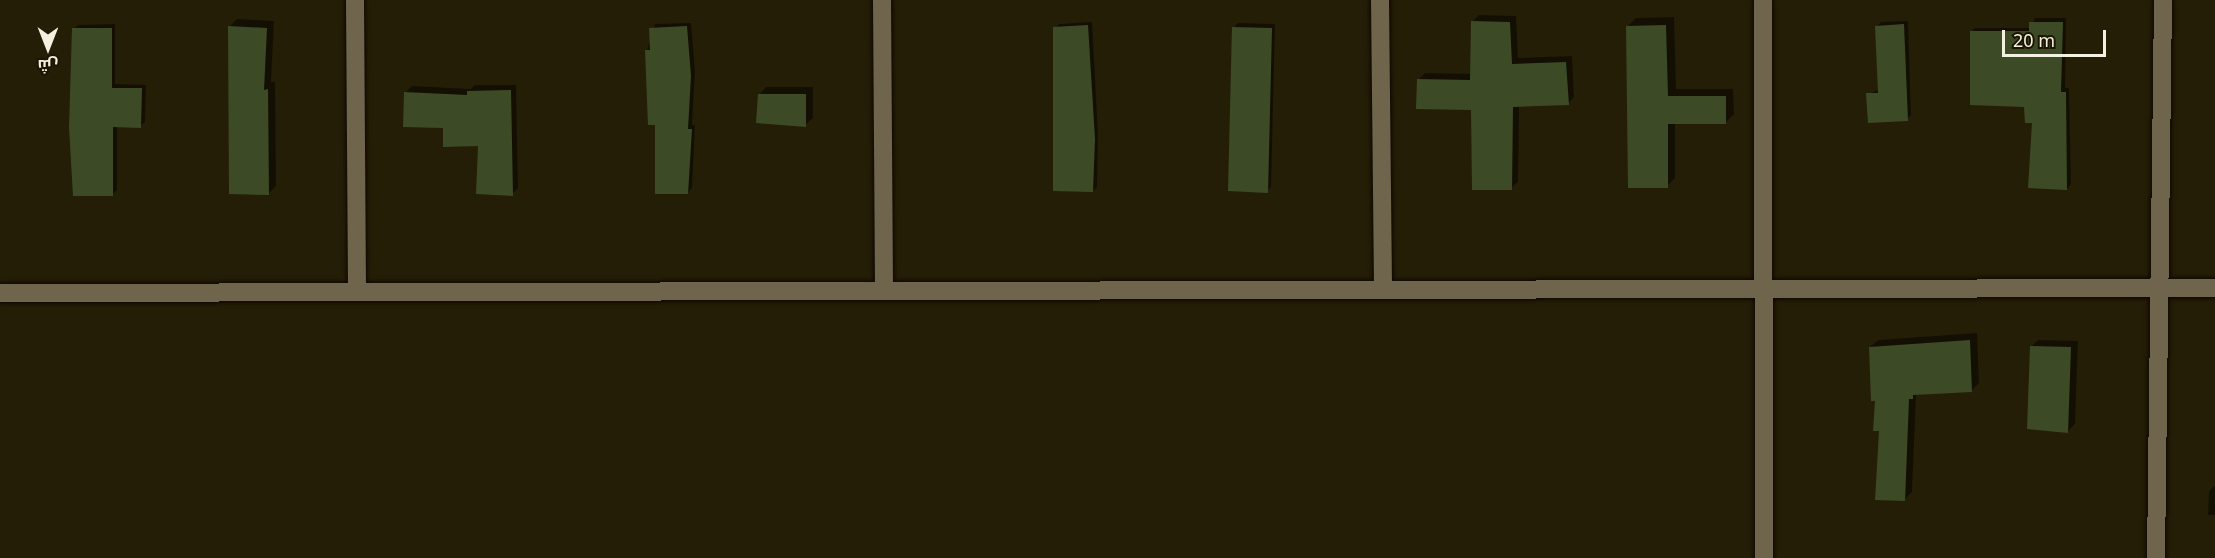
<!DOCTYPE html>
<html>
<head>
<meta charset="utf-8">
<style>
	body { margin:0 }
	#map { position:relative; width:2215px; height:558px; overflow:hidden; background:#251e07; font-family:"Noto Sans",Cairo,sans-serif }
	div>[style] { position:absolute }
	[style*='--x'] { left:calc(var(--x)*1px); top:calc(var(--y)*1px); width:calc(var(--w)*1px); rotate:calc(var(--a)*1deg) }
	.shadow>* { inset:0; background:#0007 }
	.building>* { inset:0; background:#3c4b26 }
	.roads { filter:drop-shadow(0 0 2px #0f0800) drop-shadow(0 0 2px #0f0800) }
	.street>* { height:18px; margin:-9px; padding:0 9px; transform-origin:9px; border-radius:9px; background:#6e654c }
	span { translate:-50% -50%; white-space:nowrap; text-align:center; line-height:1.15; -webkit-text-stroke:4.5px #1c1501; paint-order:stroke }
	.north { position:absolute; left:18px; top:18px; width:60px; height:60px; -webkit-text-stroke:4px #1c1501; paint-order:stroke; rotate:180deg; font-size:16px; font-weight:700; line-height:24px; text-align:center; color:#f5f1e2 }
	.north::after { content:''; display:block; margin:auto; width:21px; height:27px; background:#f5f1e2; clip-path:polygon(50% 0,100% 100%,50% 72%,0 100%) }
	.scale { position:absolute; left:2002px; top:30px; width:104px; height:27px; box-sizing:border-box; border:3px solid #f5f1e2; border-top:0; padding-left:8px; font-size:18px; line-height:21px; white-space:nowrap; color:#f5f1e2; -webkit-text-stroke:4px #1c1501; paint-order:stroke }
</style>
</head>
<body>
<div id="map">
	<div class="shadow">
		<i style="clip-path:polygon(1479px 15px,1516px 16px,1518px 58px,1572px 56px,1574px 97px,1568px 104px,1519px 106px,1518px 182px,1511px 188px,1473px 109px,1418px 80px,1425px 73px,1472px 74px,1472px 22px)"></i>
		<i style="clip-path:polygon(1674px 17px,1676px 89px,1733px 89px,1734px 114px,1726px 122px,1675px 122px,1675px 178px,1667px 186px,1628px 26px,1636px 18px)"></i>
		<i style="clip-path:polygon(2035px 18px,2066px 18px,2065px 88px,2069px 88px,2071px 184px,2067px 189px,2026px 105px,1971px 32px,1975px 28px,2031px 28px)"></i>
		<i style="clip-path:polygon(237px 19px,274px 21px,271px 82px,275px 82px,276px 186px,268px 194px,229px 27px)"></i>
		<i style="clip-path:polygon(1908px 21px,1911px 115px,1907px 119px,1868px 94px,1879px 90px,1876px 27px,1881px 22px)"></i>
		<i style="clip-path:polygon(1092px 22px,1098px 134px,1097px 187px,1093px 191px,1055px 28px,1059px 24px)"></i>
		<i style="clip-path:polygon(691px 23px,695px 71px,692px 125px,695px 125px,692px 188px,688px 192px,657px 123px,647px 51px,655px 24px)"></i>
		<i style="clip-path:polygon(1238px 23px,1275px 24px,1271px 187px,1267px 191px,1234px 27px)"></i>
		<i style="clip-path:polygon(115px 24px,115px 84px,146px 85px,145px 122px,140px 126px,117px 126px,117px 190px,113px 194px,74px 29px,78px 25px)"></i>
		<i style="clip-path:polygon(475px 85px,516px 85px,518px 188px,512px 194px,479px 145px,444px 126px,406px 92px,412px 86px,471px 89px)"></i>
		<i style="clip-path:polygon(766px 87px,813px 87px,813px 118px,805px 125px,759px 95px)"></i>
		<i style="clip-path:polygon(1977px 333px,1979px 383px,1972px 390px,1916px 394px,1912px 492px,1904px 500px,1881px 430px,1870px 347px,1878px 340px)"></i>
		<i style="clip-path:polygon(2038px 340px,2078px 341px,2075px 424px,2068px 431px,2031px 347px)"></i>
		<i style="clip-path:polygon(2215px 486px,2215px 515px,2208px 515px,2209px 491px)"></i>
	</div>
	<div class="building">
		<i style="clip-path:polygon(1471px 21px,1510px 22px,1512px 64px,1566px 62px,1569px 105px,1513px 107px,1512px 190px,1472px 190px,1471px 110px,1416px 109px,1417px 79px,1470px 80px)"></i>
		<i style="clip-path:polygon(2029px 22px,2063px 22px,2061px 92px,2066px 92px,2067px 190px,2028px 188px,2032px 123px,2025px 123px,2024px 107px,1970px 105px,1970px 31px,2029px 31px)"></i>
		<i style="clip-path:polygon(1904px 24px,1908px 121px,1868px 123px,1866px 93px,1878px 93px,1875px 26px)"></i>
		<i style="clip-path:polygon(1088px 25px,1095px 139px,1093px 192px,1053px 191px,1053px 27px)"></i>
		<i style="clip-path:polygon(1666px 25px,1668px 96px,1726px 96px,1726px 124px,1668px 124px,1668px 188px,1628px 188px,1626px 26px)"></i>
		<i style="clip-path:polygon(228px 26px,267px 28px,264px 90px,268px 89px,269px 195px,229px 194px)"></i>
		<i style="clip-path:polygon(687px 26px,691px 76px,688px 129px,692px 129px,688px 194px,655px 194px,655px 125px,648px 125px,645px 50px,650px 50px,649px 28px)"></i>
		<i style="clip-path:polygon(1232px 27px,1272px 28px,1268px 193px,1228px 191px)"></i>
		<i style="clip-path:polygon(72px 28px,112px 28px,112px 88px,142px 88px,141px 128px,113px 127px,113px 196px,73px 196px,69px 127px)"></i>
		<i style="clip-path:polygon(511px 90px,513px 196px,476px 194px,478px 146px,443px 147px,443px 128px,403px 127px,404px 92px,467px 95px,467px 91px)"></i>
		<i style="clip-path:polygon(758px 94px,806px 94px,806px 127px,756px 123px)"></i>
		<i style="clip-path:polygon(1970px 340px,1972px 392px,1913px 395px,1913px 399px,1909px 399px,1905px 501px,1875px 500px,1879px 431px,1873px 431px,1875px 401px,1871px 401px,1869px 347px)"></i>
		<i style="clip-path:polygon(2030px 346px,2071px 347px,2068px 433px,2027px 429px)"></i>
	</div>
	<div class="roads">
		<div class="street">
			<i style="--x:355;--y:0;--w:292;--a:89.6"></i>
			<i style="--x:882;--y:0;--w:291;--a:89.6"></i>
			<i style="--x:1380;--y:0;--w:290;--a:89.4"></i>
			<i style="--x:1763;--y:0;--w:558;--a:89.9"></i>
			<i style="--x:0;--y:293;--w:2215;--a:-0.13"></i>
			<i style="--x:2156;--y:558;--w:558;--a:-89.28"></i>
		</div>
	</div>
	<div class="north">ش</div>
	<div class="scale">20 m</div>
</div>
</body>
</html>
